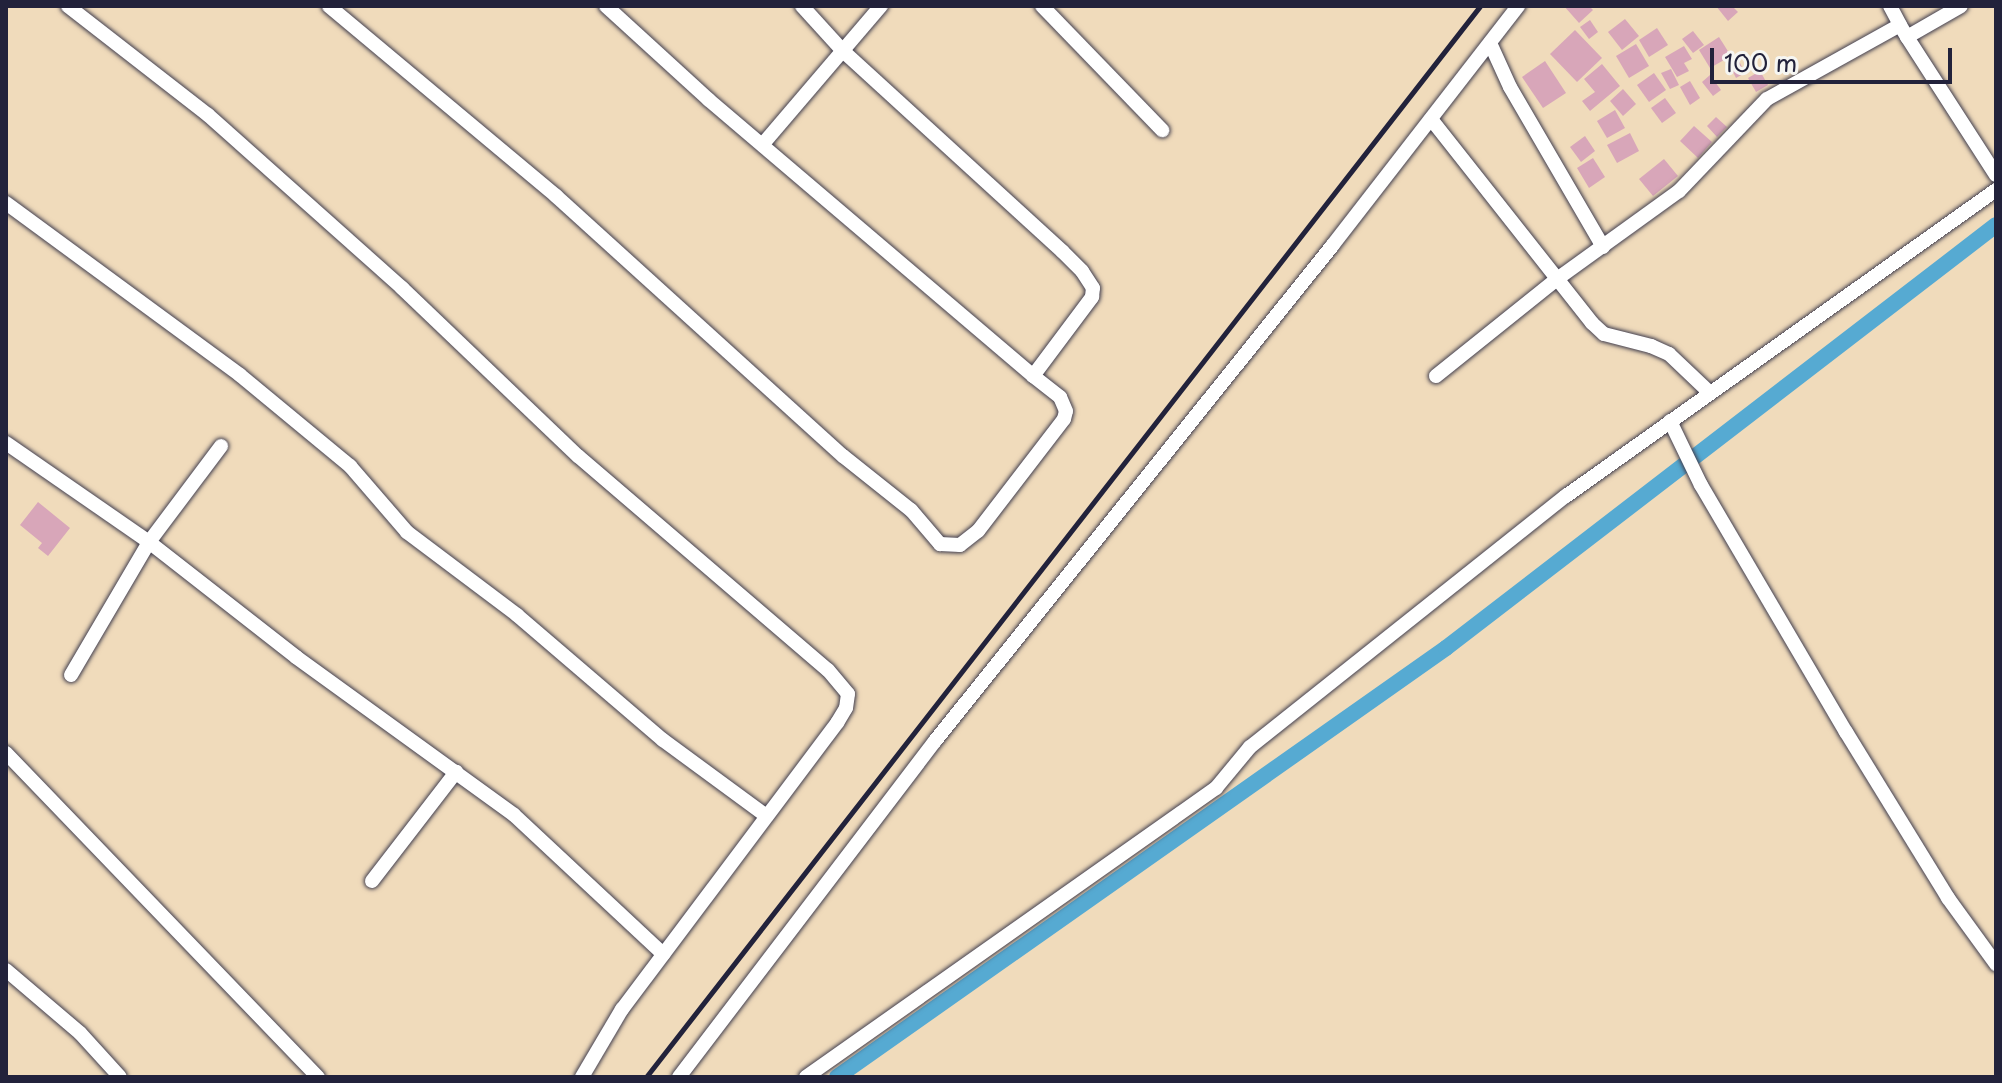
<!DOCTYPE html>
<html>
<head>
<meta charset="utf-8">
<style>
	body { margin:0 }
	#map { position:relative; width:2002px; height:1083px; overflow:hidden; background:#f0dbbb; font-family:"Playpen Sans",sans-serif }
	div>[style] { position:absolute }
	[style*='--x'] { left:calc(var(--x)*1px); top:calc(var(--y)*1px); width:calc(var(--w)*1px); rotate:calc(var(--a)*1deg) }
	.canal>* { height:16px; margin:-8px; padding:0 8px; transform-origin:8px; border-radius:8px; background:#56aad2 }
	.building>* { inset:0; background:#d8a6b9 }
	.roads { filter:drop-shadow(0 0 2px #413e4e) drop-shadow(0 0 2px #413e4e) }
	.street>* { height:14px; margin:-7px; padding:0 7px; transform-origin:7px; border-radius:7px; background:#fff }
	.rail>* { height:5px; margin:-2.5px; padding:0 2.5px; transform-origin:2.5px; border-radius:2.5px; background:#22223b }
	span { translate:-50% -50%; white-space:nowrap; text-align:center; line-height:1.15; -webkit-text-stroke:6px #f6f6f2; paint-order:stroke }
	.frame { position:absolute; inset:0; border:8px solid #22223b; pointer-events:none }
	.scale { position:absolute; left:1710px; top:48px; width:242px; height:36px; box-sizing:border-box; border:4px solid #22223b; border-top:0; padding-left:10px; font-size:24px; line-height:28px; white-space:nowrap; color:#22223b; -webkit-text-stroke:6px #f6f6f2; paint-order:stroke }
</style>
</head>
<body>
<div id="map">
	<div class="canal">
		<i style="--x:837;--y:1077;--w:745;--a:-35.16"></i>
		<i style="--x:1446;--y:648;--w:694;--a:-37.56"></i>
	</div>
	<div class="building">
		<i style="clip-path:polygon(1564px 6px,1589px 6px,1593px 10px,1579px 23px)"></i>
		<i style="clip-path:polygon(1716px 6px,1732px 6px,1738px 12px,1728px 21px)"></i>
		<i style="clip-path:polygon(1625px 19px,1639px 36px,1622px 50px,1608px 32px)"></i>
		<i style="clip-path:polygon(1590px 20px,1598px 32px,1589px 39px,1580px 27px)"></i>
		<i style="clip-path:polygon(1657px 28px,1668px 45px,1649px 57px,1639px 40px)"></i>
		<i style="clip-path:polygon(1575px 30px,1602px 58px,1577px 82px,1550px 54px)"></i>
		<i style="clip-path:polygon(1693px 31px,1704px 45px,1693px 53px,1682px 39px)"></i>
		<i style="clip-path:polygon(1719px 37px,1731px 56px,1710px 68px,1699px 50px)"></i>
		<i style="clip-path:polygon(1636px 44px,1649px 66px,1629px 78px,1616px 56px)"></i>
		<i style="clip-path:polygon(1684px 46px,1692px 59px,1684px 63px,1689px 71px,1677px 77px,1665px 57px)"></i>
		<i style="clip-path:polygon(1738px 59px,1745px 73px,1736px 78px,1729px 64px)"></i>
		<i style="clip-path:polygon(1545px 61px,1566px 93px,1543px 108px,1522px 77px)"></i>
		<i style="clip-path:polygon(1602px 64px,1620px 86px,1590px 111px,1582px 101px,1595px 92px,1584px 79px)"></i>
		<i style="clip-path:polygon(1671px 69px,1679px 85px,1670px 89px,1661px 73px)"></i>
		<i style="clip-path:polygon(1760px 71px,1768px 85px,1756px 92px,1748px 78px)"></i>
		<i style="clip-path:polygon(1654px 73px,1666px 90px,1649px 102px,1637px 85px)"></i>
		<i style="clip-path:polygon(1710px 75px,1721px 90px,1713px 96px,1702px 82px)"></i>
		<i style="clip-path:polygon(1690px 81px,1700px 98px,1690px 105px,1680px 87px)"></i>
		<i style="clip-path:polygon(1623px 89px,1636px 104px,1623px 116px,1610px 101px)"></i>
		<i style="clip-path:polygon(1665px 98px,1676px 113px,1662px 123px,1651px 108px)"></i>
		<i style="clip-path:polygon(1615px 110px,1625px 128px,1607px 138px,1597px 121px)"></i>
		<i style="clip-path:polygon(1716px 117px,1727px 127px,1717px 137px,1707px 126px)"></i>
		<i style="clip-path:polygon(1694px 126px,1712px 142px,1698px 158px,1680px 141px)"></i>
		<i style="clip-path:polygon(1630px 133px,1639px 151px,1617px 163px,1607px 145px)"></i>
		<i style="clip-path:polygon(1585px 136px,1595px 151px,1581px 162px,1570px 147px)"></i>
		<i style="clip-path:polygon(1593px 158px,1605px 177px,1589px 188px,1577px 168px)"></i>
		<i style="clip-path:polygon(1664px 159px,1678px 176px,1653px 196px,1639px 179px)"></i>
		<i style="clip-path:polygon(38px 502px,70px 528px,48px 556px,38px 548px,42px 543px,20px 525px)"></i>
	</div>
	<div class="roads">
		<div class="street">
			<i style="--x:68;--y:6;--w:177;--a:37.9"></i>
			<i style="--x:208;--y:115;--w:260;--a:41.7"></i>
			<i style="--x:402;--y:288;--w:243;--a:43.7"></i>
			<i style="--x:578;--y:456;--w:329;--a:40.6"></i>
			<i style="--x:828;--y:670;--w:31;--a:50"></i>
			<i style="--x:848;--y:694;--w:14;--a:98"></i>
			<i style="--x:846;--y:708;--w:17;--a:121"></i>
			<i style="--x:837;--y:723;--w:358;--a:126.9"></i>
			<i style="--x:622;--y:1009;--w:79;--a:120.5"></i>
			<i style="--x:329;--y:6;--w:296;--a:39.9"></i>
			<i style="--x:556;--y:196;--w:387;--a:42.2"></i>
			<i style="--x:843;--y:456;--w:87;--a:38.5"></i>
			<i style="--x:911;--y:510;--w:45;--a:49.5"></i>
			<i style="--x:940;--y:544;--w:20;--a:3"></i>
			<i style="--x:960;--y:545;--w:23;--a:-38"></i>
			<i style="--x:978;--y:531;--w:141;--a:-52.5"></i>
			<i style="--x:1064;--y:419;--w:8;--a:-76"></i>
			<i style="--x:1066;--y:411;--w:15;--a:-113"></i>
			<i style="--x:1060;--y:397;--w:34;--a:-142"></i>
			<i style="--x:1033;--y:376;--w:99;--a:-53.2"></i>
			<i style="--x:1092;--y:297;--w:9;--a:-84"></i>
			<i style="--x:1093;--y:288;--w:20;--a:-123"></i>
			<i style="--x:1082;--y:271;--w:28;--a:-135"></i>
			<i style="--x:1062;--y:251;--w:297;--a:-137.6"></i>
			<i style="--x:843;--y:51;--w:61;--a:-132.3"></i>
			<i style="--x:606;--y:6;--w:139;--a:42.4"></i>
			<i style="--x:709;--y:100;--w:426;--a:40.4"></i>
			<i style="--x:1042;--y:6;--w:173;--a:45.9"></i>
			<i style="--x:1890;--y:6;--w:21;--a:62"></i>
			<i style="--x:1907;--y:37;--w:164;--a:57.2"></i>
			<i style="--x:1490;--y:43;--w:48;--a:65.6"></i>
			<i style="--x:1510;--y:87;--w:185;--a:59.8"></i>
			<i style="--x:1431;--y:119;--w:260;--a:51.7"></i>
			<i style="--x:1592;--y:323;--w:16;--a:43"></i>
			<i style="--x:1604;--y:334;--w:49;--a:14.3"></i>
			<i style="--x:1651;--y:346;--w:20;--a:24"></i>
			<i style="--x:1669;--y:354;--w:55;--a:43.5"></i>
			<i style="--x:763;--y:144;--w:182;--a:-49.5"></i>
			<i style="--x:6;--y:203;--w:290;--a:36.3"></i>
			<i style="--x:240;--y:375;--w:143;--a:39.6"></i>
			<i style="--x:350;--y:466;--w:87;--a:49.2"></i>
			<i style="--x:407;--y:532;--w:138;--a:37"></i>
			<i style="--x:517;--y:615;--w:192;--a:40.6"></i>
			<i style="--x:663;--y:740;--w:127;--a:36.3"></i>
			<i style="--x:1436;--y:376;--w:155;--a:-38.7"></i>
			<i style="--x:1557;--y:279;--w:150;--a:-35.8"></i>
			<i style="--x:1679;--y:191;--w:127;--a:-46.3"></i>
			<i style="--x:1767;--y:99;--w:152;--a:-29.1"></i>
			<i style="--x:1900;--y:25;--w:14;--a:60"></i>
			<i style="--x:1907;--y:37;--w:62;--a:-29.9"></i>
			<i style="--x:1670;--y:421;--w:71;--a:64.2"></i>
			<i style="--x:1701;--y:485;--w:286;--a:59.6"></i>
			<i style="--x:1846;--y:732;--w:195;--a:58.4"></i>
			<i style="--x:1948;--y:898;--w:82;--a:54"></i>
			<i style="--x:6;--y:443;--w:174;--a:34.7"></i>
			<i style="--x:149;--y:542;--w:187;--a:38"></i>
			<i style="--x:296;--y:657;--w:269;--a:35.9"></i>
			<i style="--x:514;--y:815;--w:204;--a:43"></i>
			<i style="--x:71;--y:675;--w:154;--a:-59.6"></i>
			<i style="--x:149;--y:542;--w:120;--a:-53.1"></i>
			<i style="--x:6;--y:753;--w:450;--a:46.1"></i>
			<i style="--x:372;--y:881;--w:138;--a:-52.4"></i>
			<i style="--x:6;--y:970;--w:97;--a:40.4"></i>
			<i style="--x:80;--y:1033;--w:59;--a:47.7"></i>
			<i style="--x:679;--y:1077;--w:422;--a:-52.7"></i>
			<i style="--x:935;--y:741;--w:635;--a:-51.27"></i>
			<i style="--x:1332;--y:246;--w:304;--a:-52.2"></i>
			<i style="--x:806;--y:1077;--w:502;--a:-35.18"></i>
			<i style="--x:1216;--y:788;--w:53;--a:-50.3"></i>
			<i style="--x:1250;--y:747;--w:404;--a:-38.5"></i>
			<i style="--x:1566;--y:496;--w:528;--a:-35.44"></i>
		</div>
	</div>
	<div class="rail">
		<i style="--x:646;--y:1077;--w:1357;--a:-52.09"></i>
	</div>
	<div class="frame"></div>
	<div class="scale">100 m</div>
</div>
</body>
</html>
